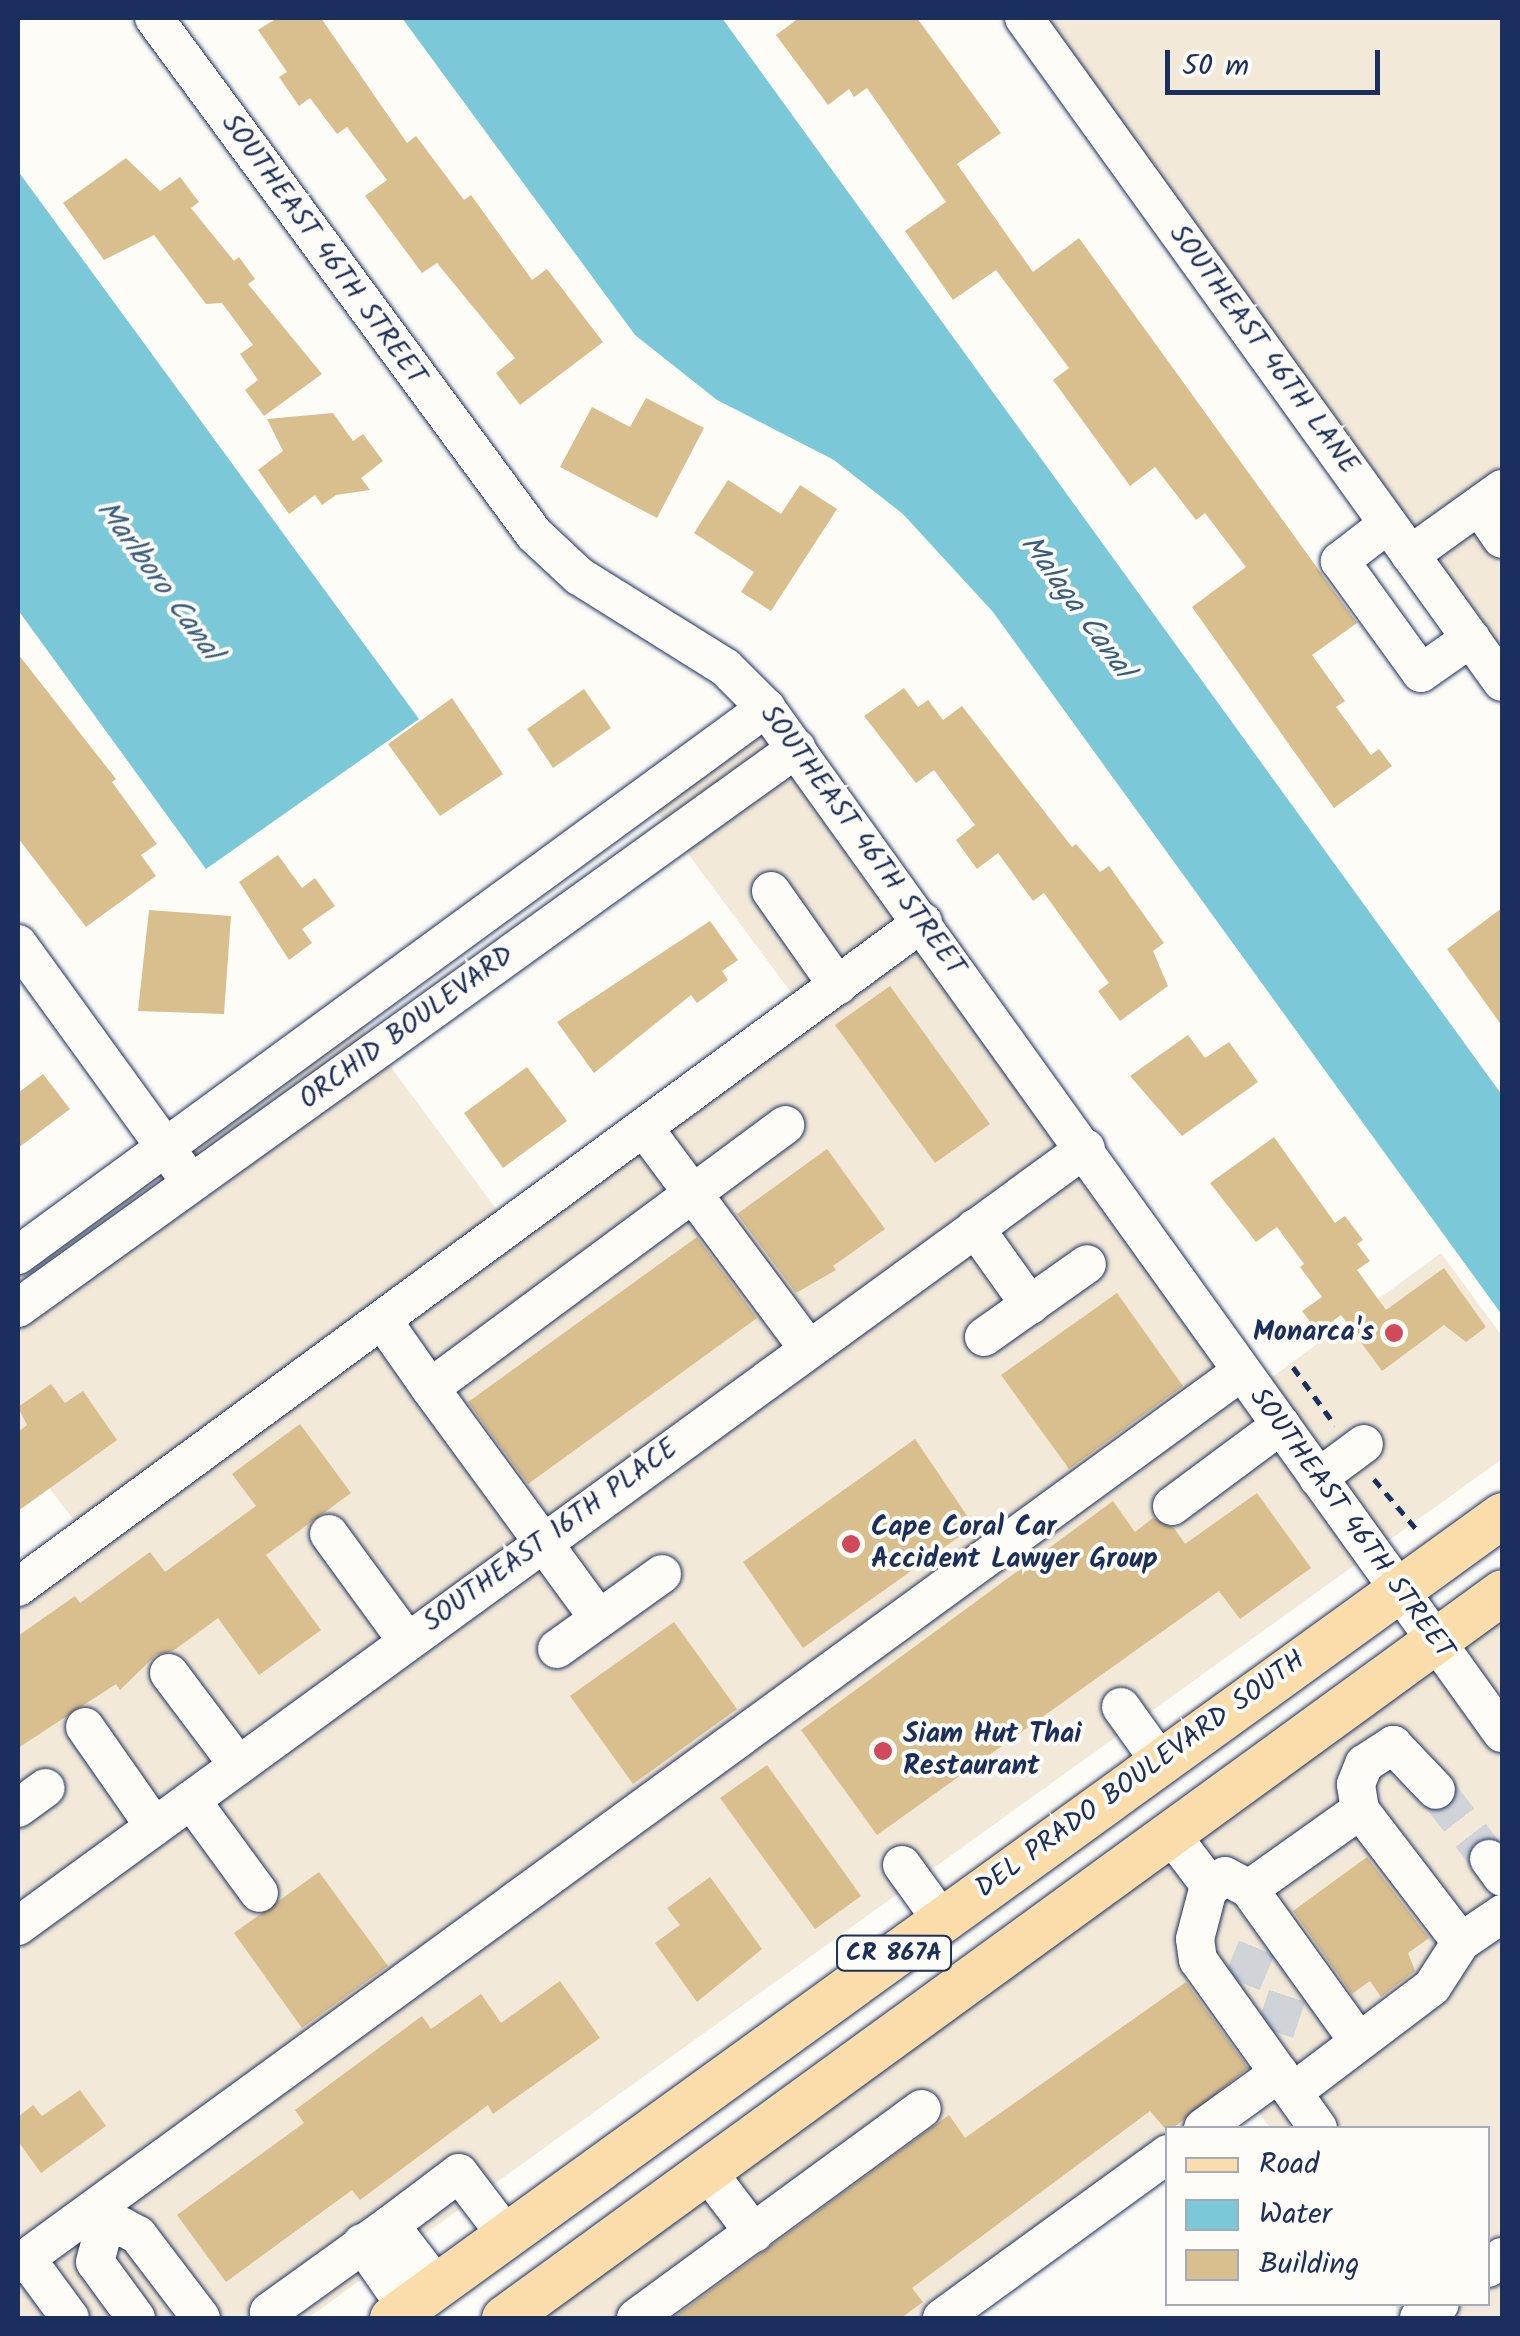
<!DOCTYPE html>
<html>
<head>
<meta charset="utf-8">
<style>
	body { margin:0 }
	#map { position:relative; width:1520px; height:2336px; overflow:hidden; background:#fdfcf7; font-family:Kalam,sans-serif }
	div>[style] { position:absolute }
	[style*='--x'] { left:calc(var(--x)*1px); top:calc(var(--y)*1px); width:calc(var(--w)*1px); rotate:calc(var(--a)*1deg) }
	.built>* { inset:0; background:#f2e9d8 }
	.water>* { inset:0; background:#7bc9d8 }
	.building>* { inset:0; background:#d9be8e }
	.minor-tunnel>* { height:38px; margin-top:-19px; transform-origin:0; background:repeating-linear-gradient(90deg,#d0d3d8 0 38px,transparent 0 57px) }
	.path>* { height:5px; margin-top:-2.5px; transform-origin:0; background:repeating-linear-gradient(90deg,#1b2f5e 0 10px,transparent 0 18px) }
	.roads { filter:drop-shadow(0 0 2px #1b2f5e) drop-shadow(0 0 2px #1b2f5e) }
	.minor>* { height:38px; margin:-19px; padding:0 19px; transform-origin:19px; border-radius:19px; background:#fdfcf7 }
	.major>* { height:45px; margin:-22.5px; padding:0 22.5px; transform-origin:22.5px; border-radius:22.5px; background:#faddab }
	.dots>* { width:28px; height:28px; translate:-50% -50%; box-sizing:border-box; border:5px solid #fdfcf7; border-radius:50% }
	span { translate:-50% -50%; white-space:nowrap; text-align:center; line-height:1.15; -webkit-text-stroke:8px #fdfcf7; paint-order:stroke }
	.shield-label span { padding:2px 8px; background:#fdfcf7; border:2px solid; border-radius:8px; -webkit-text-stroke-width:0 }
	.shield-label { font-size:25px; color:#1b2f5e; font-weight:700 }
	.street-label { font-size:28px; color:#1b2f5e }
	.poi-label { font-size:28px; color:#1b2f5e; font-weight:700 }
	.right { translate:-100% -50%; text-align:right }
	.left { translate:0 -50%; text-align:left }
	.water-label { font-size:30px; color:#385d83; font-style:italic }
	.frame { position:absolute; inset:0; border:20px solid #1b2f5e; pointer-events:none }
	.legend { position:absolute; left:1165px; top:2126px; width:325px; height:180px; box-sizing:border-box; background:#fdfcf7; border:2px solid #a3aaba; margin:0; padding:12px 18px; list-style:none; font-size:30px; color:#1b2f5e }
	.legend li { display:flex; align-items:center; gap:20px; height:50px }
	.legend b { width:50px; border:2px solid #a3aaba }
	.scale { position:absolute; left:1165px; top:50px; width:215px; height:45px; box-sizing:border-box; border:5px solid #1b2f5e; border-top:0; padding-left:12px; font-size:30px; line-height:35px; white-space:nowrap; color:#1b2f5e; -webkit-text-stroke:8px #fdfcf7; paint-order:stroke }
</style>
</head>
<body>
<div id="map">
	<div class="built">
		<i style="clip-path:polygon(1018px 18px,1502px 18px,1502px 677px)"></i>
		<i style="clip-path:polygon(748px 717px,809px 788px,1256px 1389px,1441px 1253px,1502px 1336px,1502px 1459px,308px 2318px,18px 2318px,18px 1575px,81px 1529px,18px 1448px,18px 1260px,345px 1005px,499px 1213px,793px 995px,648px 800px)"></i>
		<i style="clip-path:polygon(1502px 1612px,1502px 2318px,1404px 2318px,1393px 2304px,1488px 2304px,1488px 2128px,1270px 2128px,1249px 2099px,1210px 2128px,1168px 2128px,1167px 2161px,962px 2318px,536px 2318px)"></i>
	</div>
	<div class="water">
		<i style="clip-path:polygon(402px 18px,722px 18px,1502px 1095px,1502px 1315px,993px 612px,903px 514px,834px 460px,717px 400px,635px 335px)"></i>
		<i style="clip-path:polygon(18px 171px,419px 719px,206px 869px,18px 610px)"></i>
	</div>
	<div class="building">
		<i style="clip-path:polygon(277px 18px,321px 18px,407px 143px,416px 136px,464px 200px,471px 195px,532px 280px,547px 269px,603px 342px,520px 405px,496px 373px,515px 358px,437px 263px,422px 273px,365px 196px,387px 180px,347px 127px,337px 134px,310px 98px,299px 106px,279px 77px,287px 72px,258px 30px)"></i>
		<i style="clip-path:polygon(799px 18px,917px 18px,1001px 133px,957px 164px,1033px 272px,1079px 238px,1357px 623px,1312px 655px,1345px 701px,1336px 707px,1371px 755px,1379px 749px,1392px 766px,1334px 808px,1192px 607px,1246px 567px,1205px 513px,1196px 520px,1155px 467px,1130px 486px,1053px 380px,1069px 368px,996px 270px,953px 300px,905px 231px,946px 202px,867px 88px,854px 97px,849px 89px,828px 105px,776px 35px)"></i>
		<i style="clip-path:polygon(126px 158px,160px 191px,180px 177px,199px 202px,191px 208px,234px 261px,239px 257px,255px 279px,248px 284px,322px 374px,264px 416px,245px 390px,258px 380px,240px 354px,253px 345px,222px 303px,206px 304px,154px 235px,104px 260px,63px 203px)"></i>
		<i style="clip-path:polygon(646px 398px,704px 428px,657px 518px,560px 467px,592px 407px,630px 427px)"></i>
		<i style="clip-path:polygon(333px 413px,353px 441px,363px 434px,383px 461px,361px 478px,370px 490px,336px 495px,322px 505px,315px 495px,289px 514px,258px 470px,283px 451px,267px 419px)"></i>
		<i style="clip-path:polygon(728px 480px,781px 514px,800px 485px,837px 509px,771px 611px,741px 592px,754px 572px,694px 533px)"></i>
		<i style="clip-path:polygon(18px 654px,116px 779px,112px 782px,157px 844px,141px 855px,156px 876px,86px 927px,18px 838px)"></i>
		<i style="clip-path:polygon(904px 688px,918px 707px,928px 700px,943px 720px,962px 706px,1072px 847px,1076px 844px,1100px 872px,1109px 866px,1164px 943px,1153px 951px,1168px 986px,1120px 1021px,1098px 991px,1109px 983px,1044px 893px,1033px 901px,998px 853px,977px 869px,956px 840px,975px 825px,934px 770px,916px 783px,864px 716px)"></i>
		<i style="clip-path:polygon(584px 689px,611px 728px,553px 768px,527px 729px)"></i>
		<i style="clip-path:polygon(452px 698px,503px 774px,440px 816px,388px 744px)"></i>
		<i style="clip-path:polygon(278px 855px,302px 888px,315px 878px,335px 906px,302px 929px,312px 943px,289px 960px,239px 882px)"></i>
		<i style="clip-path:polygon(1502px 908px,1502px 1026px,1447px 949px)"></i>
		<i style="clip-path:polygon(149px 910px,231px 916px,224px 1014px,138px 1011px)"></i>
		<i style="clip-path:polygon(710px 921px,738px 960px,722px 971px,728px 980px,697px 1003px,691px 995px,594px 1073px,557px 1022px)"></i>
		<i style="clip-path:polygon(890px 986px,990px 1124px,935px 1163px,835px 1025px)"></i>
		<i style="clip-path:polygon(1188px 1035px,1205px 1058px,1229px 1042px,1258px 1082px,1182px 1136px,1130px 1076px)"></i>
		<i style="clip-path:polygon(527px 1067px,567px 1121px,503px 1168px,464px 1113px)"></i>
		<i style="clip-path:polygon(43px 1074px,70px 1109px,18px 1148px,18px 1093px)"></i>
		<i style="clip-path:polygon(1274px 1137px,1335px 1223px,1345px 1216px,1363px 1240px,1357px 1244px,1370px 1261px,1357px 1270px,1386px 1310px,1444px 1268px,1486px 1327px,1466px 1342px,1444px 1325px,1382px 1371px,1341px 1315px,1318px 1332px,1302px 1311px,1322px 1297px,1300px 1267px,1304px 1264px,1277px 1227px,1256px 1242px,1210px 1183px)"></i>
		<i style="clip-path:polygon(827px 1149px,885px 1229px,833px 1266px,836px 1270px,796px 1293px,737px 1214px)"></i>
		<i style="clip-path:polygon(697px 1237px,757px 1318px,528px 1484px,468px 1402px)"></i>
		<i style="clip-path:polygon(1117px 1293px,1183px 1386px,1069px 1469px,1001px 1375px)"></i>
		<i style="clip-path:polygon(51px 1384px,65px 1403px,83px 1391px,117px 1440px,18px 1511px,18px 1432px,27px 1425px,18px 1407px)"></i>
		<i style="clip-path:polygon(300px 1424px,351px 1493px,266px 1555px,321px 1630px,259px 1675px,218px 1618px,173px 1651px,156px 1655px,120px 1690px,116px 1684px,18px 1748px,18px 1636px,75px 1596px,80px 1603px,150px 1552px,165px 1572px,256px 1506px,232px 1474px)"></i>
		<i style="clip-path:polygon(915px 1439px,974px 1526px,803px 1648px,743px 1562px)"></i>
		<i style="clip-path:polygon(1257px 1493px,1311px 1568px,1240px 1619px,1219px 1591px,877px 1835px,801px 1730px,1113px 1501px,1135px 1532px,1153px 1518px,1174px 1528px,1185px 1544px)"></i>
		<i style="clip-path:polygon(674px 1622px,737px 1709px,633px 1784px,570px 1696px)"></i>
		<i style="clip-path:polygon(767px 1765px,861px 1896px,815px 1929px,720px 1798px)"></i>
		<i style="clip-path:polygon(1367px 1857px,1429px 1938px,1408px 1953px,1415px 1971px,1381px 1997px,1370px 1981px,1352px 1994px,1293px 1911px)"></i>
		<i style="clip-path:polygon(319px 1872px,388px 1966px,302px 2028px,234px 1933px)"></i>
		<i style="clip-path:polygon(710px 1877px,762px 1949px,697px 2002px,655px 1943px,680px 1925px,667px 1908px)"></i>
		<i style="clip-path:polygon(560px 1981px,600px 2038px,493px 2114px,488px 2105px,360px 2200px,352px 2190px,226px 2282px,177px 2215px,304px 2123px,295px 2110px,422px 2016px,431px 2029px,481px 1994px,501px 2023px)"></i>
		<i style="clip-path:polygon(1186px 1982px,1248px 2068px,1168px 2132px,1150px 2111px,912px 2288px,923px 2302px,901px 2318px,673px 2318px,949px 2115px,965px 2138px)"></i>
		<i style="clip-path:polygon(80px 2090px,106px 2126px,41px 2173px,18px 2141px,18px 2117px,33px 2105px,42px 2116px)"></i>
	</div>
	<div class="minor-tunnel">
		<i style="--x:1436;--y:1790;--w:87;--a:52.5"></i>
		<i style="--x:1242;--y:1983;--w:52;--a:-67.4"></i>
		<i style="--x:1275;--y:2032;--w:54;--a:-71.6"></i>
	</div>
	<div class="path">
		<i style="--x:1293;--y:1367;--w:72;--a:54.1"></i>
		<i style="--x:1374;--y:1479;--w:68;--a:49.8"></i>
	</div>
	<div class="roads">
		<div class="minor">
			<i style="--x:154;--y:18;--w:641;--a:53.63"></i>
			<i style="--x:534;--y:534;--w:62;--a:43"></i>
			<i style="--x:579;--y:576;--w:173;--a:32"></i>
			<i style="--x:726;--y:668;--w:57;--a:45"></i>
			<i style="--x:766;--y:708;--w:1262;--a:54.32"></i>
			<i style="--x:1024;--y:18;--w:818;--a:54.25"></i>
			<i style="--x:1479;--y:506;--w:40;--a:55.1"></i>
			<i style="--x:1388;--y:524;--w:61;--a:142.4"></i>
			<i style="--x:1340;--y:561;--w:138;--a:54.1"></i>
			<i style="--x:1421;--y:673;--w:61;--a:-35"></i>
			<i style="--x:1410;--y:555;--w:113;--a:-35.7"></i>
			<i style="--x:771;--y:891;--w:116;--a:54.8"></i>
			<i style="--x:18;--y:944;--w:276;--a:54.1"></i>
			<i style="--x:644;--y:1128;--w:276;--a:53.3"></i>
			<i style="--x:975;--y:1228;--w:95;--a:54.5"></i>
			<i style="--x:18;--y:1255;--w:927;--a:-36.18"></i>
			<i style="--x:18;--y:1308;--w:959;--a:-35.71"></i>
			<i style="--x:383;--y:1321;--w:82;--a:55"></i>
			<i style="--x:430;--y:1388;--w:442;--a:-36.5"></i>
			<i style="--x:984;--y:1337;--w:126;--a:-35.3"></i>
			<i style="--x:430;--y:1388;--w:286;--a:53.8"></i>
			<i style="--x:1318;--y:1478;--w:57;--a:-36.5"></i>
			<i style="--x:1172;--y:1506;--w:136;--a:-36.6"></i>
			<i style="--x:329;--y:1534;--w:132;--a:53.9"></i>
			<i style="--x:18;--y:1587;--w:1123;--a:-36.31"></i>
			<i style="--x:557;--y:1649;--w:129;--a:-35.5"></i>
			<i style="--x:169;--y:1673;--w:115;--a:53.1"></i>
			<i style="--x:1121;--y:1707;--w:65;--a:54.4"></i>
			<i style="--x:85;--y:1727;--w:121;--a:55.1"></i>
			<i style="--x:191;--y:1800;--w:115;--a:53.8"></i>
			<i style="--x:18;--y:1808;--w:34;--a:-36"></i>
			<i style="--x:1360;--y:1810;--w:26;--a:-99"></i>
			<i style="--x:1356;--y:1784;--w:22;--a:-68"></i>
			<i style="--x:1364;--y:1764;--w:35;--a:-33"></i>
			<i style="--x:1393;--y:1745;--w:62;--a:46.3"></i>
			<i style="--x:1170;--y:1833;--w:68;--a:52.8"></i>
			<i style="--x:1489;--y:1859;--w:22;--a:54"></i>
			<i style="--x:902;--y:1865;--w:67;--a:54.2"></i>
			<i style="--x:1249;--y:1889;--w:188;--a:54.3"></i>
			<i style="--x:18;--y:1926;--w:1321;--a:-36.07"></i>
			<i style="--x:1293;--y:2092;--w:174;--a:-37.1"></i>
			<i style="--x:1432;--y:1987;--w:54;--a:-57.2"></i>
			<i style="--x:1203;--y:2128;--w:94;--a:-35.9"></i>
			<i style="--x:1318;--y:2128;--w:206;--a:-125.5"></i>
			<i style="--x:1198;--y:1960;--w:21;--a:-98"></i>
			<i style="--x:1195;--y:1939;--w:52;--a:-75.4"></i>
			<i style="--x:1208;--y:1889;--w:21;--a:-37"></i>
			<i style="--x:1225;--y:1876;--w:27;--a:28"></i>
			<i style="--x:1249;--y:1889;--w:136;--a:-35.4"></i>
			<i style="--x:1360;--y:1810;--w:166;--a:52.6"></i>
			<i style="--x:1461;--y:1942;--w:50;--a:-34.3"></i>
			<i style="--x:707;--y:2171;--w:78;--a:52.8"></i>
			<i style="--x:362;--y:2243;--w:79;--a:55.3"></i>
			<i style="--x:26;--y:2258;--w:74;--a:53.7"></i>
			<i style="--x:18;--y:2264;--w:1515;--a:-36.11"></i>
			<i style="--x:1488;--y:2268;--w:18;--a:-38"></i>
			<i style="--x:437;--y:2286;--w:77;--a:-127.6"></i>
			<i style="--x:390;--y:2225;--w:86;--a:-37"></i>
			<i style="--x:459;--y:2173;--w:78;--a:52.8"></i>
			<i style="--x:136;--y:2318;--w:69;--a:-126.2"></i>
			<i style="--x:95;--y:2262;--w:31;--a:-75"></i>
			<i style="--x:103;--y:2232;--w:19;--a:-18"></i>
			<i style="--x:121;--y:2226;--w:19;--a:28"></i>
			<i style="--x:138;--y:2235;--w:104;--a:52.8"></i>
			<i style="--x:273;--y:2318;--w:7;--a:-124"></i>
			<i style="--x:269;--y:2312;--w:149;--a:-35.7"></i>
			<i style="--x:636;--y:2318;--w:354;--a:-36.2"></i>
			<i style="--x:942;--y:2318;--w:279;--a:-36"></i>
			<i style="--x:1419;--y:2318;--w:25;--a:-34"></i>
		</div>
		<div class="major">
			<i style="--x:392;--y:2318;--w:1370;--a:-35.88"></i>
			<i style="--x:504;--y:2318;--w:1234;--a:-36.03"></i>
		</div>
	</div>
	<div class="dots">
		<i style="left:1394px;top:1333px;background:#d1495b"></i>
		<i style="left:851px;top:1544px;background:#d1495b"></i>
		<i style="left:883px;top:1751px;background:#d1495b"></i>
	</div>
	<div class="shield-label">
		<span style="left:894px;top:1953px">CR 867A</span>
	</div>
	<div class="street-label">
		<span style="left:323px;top:250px;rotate:54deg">SOUTHEAST 46TH STREET</span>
		<span style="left:1263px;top:350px;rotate:54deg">SOUTHEAST 46TH LANE</span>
		<span style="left:862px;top:841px;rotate:54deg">SOUTHEAST 46TH STREET</span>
		<span style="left:407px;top:1028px;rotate:-36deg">ORCHID BOULEVARD</span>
		<span style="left:1351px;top:1524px;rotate:54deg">SOUTHEAST 46TH STREET</span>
		<span style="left:551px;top:1536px;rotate:-36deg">SOUTHEAST 16TH PLACE</span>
		<span style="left:1141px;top:1775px;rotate:-36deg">DEL PRADO BOULEVARD SOUTH</span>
	</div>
	<div class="poi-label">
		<span class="right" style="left:1374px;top:1333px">Monarca's</span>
		<span class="left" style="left:871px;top:1544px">Cape Coral Car<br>Accident Lawyer Group</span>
		<span class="left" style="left:903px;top:1751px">Siam Hut Thai<br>Restaurant</span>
	</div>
	<div class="water-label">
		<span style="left:158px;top:581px;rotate:54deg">Marlboro Canal</span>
		<span style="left:1076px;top:607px;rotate:54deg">Malaga Canal</span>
	</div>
	<div class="frame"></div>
	<ul class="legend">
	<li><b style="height:12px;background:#faddab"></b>Road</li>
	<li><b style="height:28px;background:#7bc9d8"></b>Water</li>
	<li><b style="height:28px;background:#d9be8e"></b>Building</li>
	</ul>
	<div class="scale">50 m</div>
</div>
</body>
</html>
